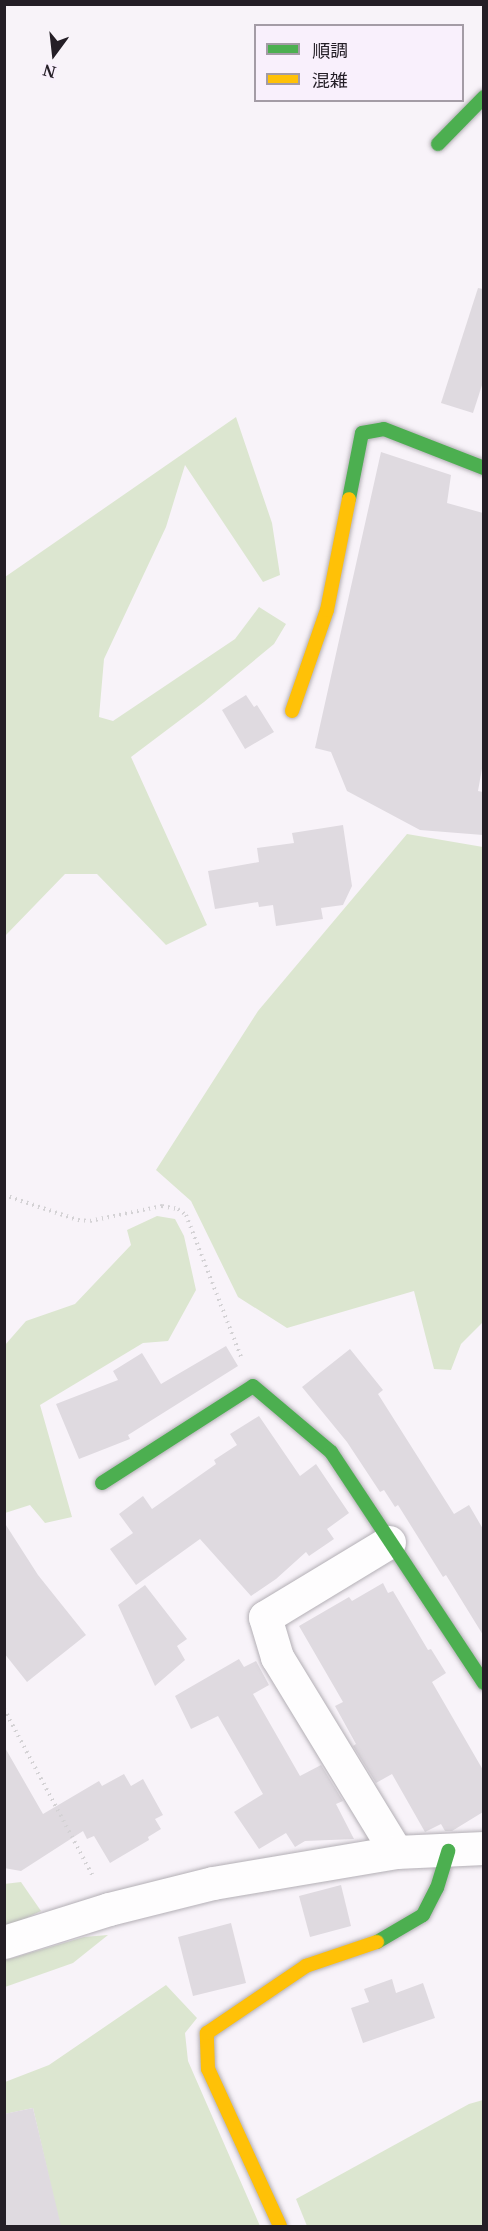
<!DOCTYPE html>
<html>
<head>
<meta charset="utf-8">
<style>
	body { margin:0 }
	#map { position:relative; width:488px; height:2231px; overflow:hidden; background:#f8f3f9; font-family:"Noto Serif","Noto Sans JP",serif }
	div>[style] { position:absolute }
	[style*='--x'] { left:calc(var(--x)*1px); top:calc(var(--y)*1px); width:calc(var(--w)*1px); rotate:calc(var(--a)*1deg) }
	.green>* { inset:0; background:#dce6d0 }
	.building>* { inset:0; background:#dfdae0 }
	.path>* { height:4px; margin-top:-2px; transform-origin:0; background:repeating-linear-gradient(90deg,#d4d2d5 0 1.5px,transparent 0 6px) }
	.roads { filter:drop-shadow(0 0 2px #b3afb5) drop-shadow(0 0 2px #b3afb5) }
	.street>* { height:33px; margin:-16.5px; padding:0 16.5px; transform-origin:16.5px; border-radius:16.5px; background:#fefdfe }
	.fast>* { height:14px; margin:-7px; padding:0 7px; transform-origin:7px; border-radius:7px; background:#4caf50 }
	.slow>* { height:14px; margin:-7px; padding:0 7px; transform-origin:7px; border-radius:7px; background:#ffc107 }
	span { translate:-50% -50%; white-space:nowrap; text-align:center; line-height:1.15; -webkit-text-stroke:4.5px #f9f0fc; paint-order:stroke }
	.frame { position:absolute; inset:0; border:6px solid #241e26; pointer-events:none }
	.legend { position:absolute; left:254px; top:24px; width:210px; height:78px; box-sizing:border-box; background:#f9f0fc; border:2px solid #a49ca6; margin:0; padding:8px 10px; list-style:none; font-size:18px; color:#241e26 }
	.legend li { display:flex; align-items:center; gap:12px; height:30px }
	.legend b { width:30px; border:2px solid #a49ca6 }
	.north { position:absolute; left:24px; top:24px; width:60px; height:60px; -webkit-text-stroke:4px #f9f0fc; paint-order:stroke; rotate:195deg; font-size:16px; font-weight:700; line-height:24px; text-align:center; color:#241e26 }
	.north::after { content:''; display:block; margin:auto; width:21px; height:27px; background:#241e26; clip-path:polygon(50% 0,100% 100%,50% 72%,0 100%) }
</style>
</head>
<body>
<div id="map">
	<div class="green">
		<i style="clip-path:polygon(236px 417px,272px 523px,280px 575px,263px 582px,185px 465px,166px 527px,104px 659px,99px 717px,113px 721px,235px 639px,259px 607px,286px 624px,274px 644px,204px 702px,131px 757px,207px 925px,166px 945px,97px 874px,65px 874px,5px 936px,5px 577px)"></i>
		<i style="clip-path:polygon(407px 834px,483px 847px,483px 1322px,461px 1344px,451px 1370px,434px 1369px,414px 1291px,287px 1328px,238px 1297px,191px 1201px,156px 1170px,258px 1011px)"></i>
		<i style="clip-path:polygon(157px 1216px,175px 1219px,184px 1236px,196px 1290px,168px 1341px,143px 1343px,40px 1405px,72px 1517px,45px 1523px,30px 1505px,5px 1513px,5px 1345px,26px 1321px,75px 1304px,131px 1245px,127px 1230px)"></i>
		<i style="clip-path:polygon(21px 1882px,41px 1911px,5px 1928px,4px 1884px)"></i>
		<i style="clip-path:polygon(108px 1935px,73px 1963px,5px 1987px,6px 1960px,84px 1937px)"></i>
		<i style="clip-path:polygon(166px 1985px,197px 2018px,185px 2033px,188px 2061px,260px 2226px,60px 2226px,33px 2108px,5px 2114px,5px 2082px,49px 2065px)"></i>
		<i style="clip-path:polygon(483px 2100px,483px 2226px,307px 2226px,296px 2199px,469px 2104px)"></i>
	</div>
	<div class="building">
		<i style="clip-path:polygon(478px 288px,483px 289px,483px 382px,473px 413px,441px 403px)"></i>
		<i style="clip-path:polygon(381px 452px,451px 475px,447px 503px,483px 513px,483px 763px,478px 791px,483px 792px,483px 835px,420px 830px,347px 791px,331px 752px,315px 748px)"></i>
		<i style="clip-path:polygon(246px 695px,254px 707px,257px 705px,274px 732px,245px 749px,222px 710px)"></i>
		<i style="clip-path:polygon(343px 825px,352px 886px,343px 905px,321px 908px,323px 919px,276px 926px,273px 905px,259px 907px,258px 902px,215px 909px,208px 871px,259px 862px,257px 848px,294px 843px,292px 833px)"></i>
		<i style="clip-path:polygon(226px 1346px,238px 1366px,128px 1435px,130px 1439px,79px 1459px,56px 1404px,118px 1380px,113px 1371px,142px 1353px,161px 1384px)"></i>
		<i style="clip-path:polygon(350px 1349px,383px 1390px,378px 1394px,454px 1514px,469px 1505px,483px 1529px,483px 1635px,446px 1575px,443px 1577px,398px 1505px,395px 1507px,384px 1490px,380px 1492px,347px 1442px,302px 1387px)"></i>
		<i style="clip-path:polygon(259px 1416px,300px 1476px,316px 1464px,349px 1513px,327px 1529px,334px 1539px,309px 1556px,306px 1552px,276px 1579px,251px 1596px,200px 1539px,136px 1585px,110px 1549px,133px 1533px,119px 1514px,143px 1496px,152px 1509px,216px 1464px,214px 1460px,237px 1445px,230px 1434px)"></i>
		<i style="clip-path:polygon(4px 1522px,38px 1575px,86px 1635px,27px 1682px,4px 1653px)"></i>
		<i style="clip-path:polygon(383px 1583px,388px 1593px,393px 1591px,428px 1650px,431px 1649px,446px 1673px,432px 1682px,483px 1770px,483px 1812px,452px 1831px,445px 1831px,441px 1824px,425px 1832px,392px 1774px,376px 1783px,353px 1746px,356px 1744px,335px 1706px,343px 1702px,299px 1626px,349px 1597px,352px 1601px)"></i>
		<i style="clip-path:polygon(145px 1585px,187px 1639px,177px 1646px,185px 1660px,155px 1686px,118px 1605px)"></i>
		<i style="clip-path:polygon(239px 1659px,244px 1667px,256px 1661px,269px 1685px,253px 1694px,300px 1776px,321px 1765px,343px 1801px,336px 1804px,354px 1839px,305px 1841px,295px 1847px,286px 1833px,259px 1849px,234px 1812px,263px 1794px,218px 1716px,191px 1729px,175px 1696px)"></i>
		<i style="clip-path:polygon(4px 1746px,43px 1814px,99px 1781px,102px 1786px,124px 1774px,131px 1786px,143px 1779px,163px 1815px,155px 1819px,161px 1829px,148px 1837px,149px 1840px,110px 1863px,94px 1836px,87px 1839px,83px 1831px,21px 1871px,4px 1868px)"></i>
		<i style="clip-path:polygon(341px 1885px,351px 1926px,310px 1937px,299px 1896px)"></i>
		<i style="clip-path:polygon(231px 1923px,246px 1983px,193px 1996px,178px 1937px)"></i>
		<i style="clip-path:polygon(392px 1979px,396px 1993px,423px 1983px,435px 2018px,363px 2043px,351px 2008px,369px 2002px,364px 1989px)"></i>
		<i style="clip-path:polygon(33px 2108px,61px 2226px,4px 2226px,4px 2114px)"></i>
	</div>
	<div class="path">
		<i style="--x:4;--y:1195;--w:78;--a:18.7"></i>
		<i style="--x:78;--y:1220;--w:12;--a:5"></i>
		<i style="--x:90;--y:1221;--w:74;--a:-11.8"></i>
		<i style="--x:162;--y:1206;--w:16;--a:11"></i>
		<i style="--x:178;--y:1209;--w:10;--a:37"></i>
		<i style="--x:186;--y:1215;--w:152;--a:68.8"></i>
		<i style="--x:4;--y:1709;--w:191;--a:62"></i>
	</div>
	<div class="roads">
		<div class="street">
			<i style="--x:389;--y:1542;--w:145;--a:148.8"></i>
			<i style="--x:265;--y:1617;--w:42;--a:73.3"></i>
			<i style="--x:277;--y:1657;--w:228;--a:58.6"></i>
			<i style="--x:4;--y:1942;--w:110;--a:-17.4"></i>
			<i style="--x:109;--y:1909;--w:107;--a:-14"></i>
			<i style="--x:213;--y:1883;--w:186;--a:-9.6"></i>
			<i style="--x:396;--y:1852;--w:88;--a:-2.6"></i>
		</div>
		<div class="fast">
			<i style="--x:438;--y:144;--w:66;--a:-45.6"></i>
			<i style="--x:349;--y:499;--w:67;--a:-78.9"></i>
			<i style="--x:362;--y:433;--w:22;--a:-10"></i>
			<i style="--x:384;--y:429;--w:107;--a:21.3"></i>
			<i style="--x:102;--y:1483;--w:179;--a:-32.7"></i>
			<i style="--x:253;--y:1386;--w:102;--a:40.2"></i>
			<i style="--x:331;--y:1452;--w:277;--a:56.5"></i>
			<i style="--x:377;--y:1942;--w:53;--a:-30.4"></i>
			<i style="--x:423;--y:1915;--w:30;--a:-63"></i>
			<i style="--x:437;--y:1888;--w:39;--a:-73"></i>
		</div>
		<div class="slow">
			<i style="--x:292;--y:711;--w:107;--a:-70.9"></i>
			<i style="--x:327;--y:610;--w:113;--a:-78.8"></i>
			<i style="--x:280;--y:2226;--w:173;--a:-114.6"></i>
			<i style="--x:208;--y:2069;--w:36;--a:-92"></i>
			<i style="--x:207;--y:2033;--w:120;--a:-34.1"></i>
			<i style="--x:306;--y:1966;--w:75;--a:-18.7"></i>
		</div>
	</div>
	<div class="frame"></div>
	<ul class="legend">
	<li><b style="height:8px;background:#4caf50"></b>順調</li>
	<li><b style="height:8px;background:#ffc107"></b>混雑</li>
	</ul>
	<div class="north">N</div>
</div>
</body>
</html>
